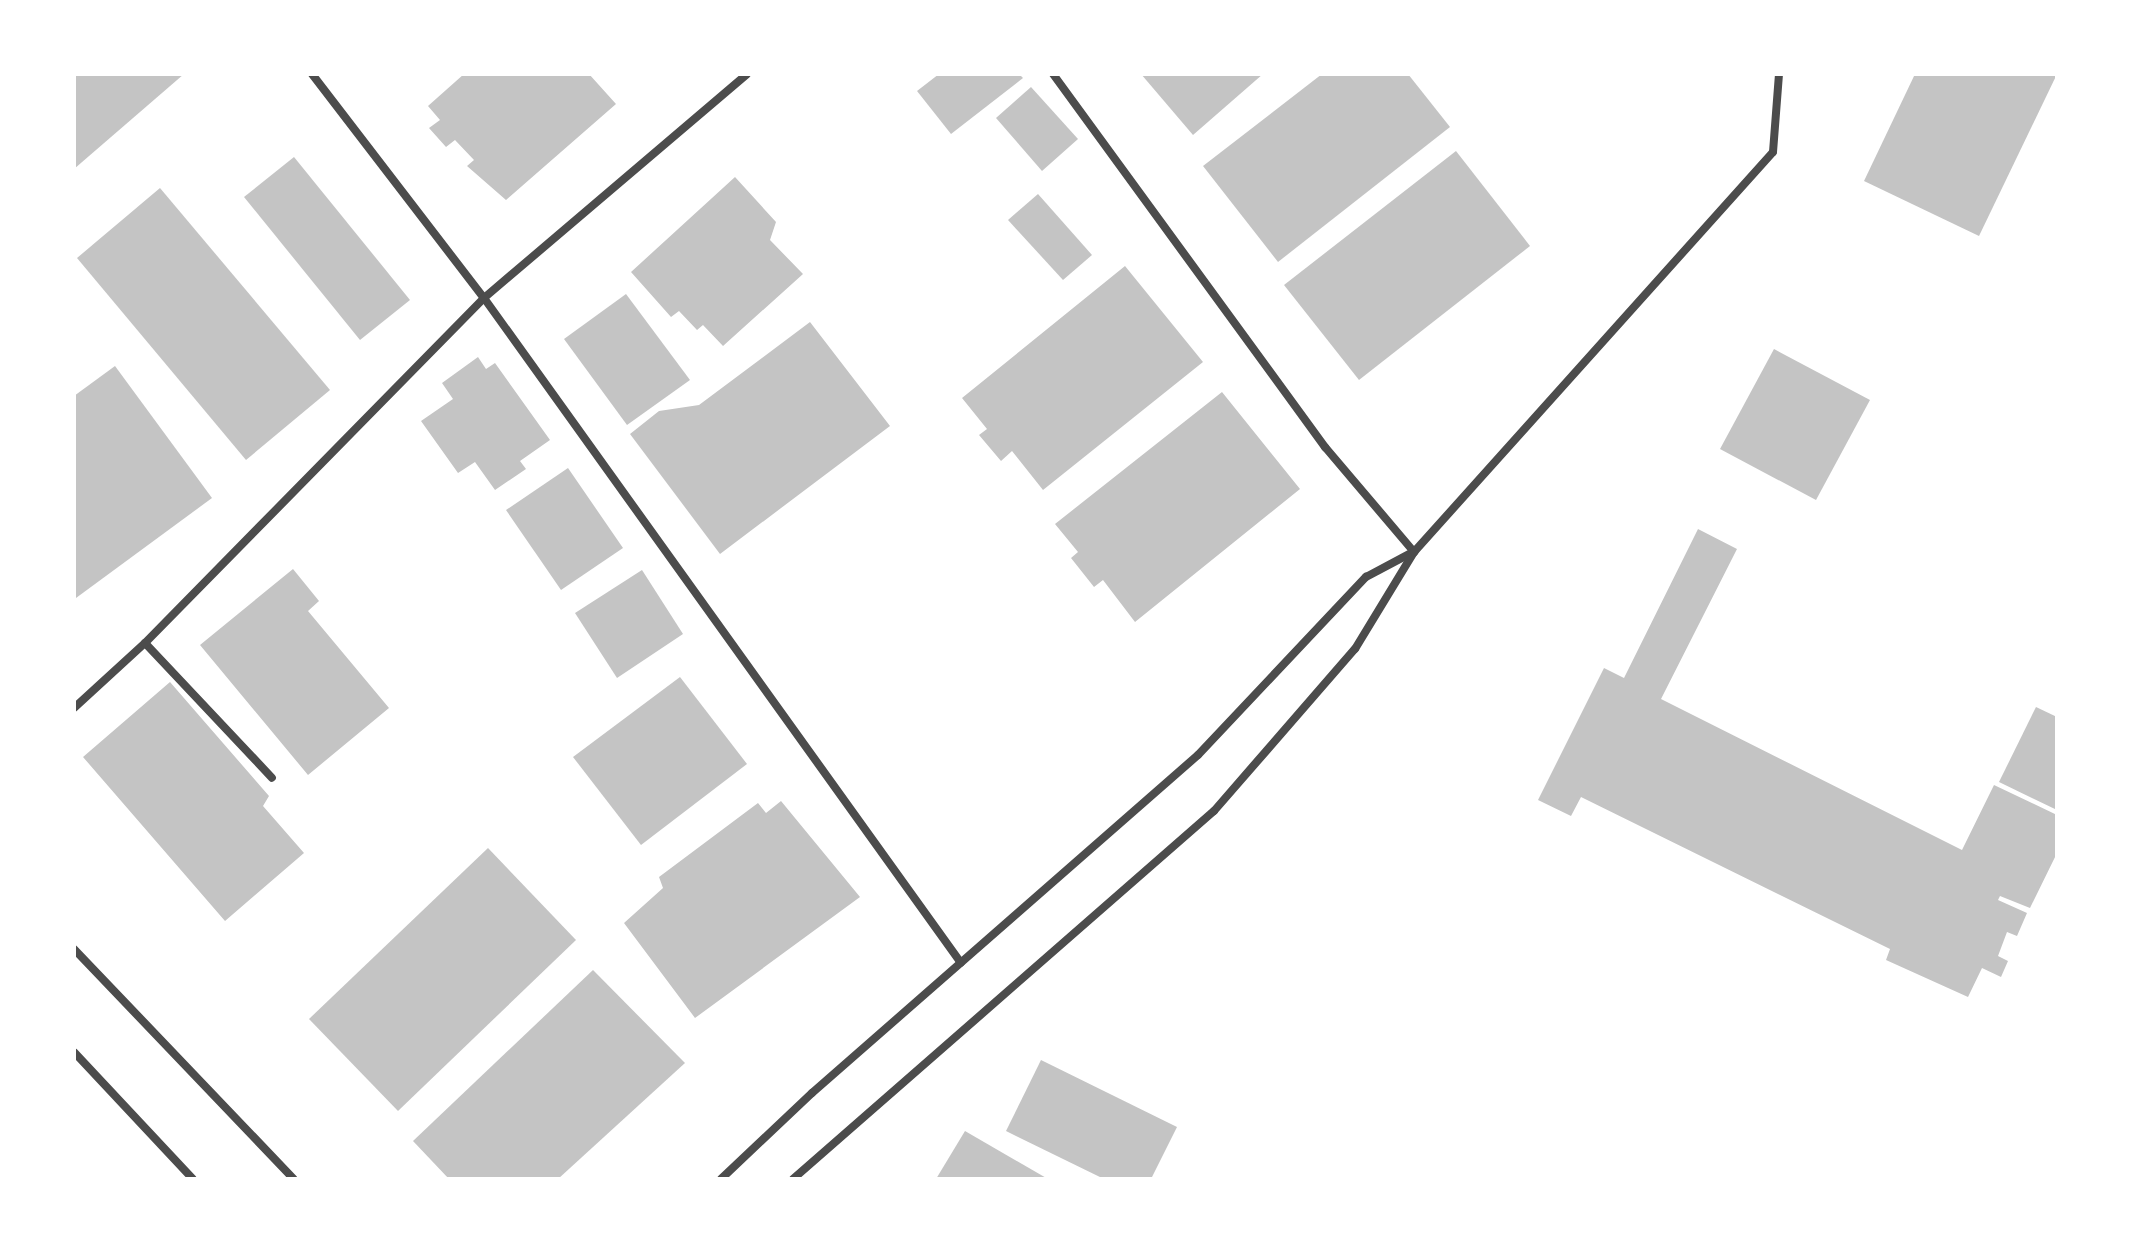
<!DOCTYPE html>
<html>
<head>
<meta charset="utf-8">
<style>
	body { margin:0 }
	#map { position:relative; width:2131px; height:1253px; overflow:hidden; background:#fff; font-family:"Asap Condensed",sans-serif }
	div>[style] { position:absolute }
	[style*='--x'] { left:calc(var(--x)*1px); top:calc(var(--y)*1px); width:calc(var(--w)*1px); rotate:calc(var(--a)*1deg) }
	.building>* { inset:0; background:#c4c4c4 }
	.minor>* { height:8px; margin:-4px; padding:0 4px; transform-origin:4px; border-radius:4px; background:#4c4c4c }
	span { translate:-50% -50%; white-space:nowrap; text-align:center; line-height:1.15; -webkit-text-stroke:8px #fff; paint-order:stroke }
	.frame { position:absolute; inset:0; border:76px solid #fff; pointer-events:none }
</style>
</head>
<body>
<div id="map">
	<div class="building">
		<i style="clip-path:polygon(74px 74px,184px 74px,74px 169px)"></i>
		<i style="clip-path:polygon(464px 74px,589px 74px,616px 104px,506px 200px,467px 166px,474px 160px,455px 140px,446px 147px,429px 128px,440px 120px,428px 106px)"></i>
		<i style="clip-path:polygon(939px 74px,1019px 74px,1023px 78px,951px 134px,917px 91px)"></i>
		<i style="clip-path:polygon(1141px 74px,1263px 74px,1193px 135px)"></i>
		<i style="clip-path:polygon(1322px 74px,1408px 74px,1450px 127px,1278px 262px,1203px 166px)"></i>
		<i style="clip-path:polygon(1915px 74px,2057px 74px,1979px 236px,1864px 181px)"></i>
		<i style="clip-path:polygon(1031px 87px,1078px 139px,1042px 171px,996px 118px)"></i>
		<i style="clip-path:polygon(1456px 151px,1530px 246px,1359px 380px,1284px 285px)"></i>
		<i style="clip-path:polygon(294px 157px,410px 300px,360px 340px,244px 197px)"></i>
		<i style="clip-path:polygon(735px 177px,776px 222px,770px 240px,803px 274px,723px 346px,703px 325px,697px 330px,679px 311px,671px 317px,631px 272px)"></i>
		<i style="clip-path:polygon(160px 188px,330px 390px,246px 460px,77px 258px)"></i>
		<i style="clip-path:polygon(1038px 194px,1092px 255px,1063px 280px,1008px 220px)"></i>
		<i style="clip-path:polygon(1125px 266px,1203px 362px,1043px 490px,1012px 451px,1001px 461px,979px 435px,987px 429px,962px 398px)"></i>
		<i style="clip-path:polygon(626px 294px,690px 380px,627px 425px,564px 339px)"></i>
		<i style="clip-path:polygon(810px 322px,890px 426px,720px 554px,630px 434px,659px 411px,699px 405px)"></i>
		<i style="clip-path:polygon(1774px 349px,1870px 400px,1816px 500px,1720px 449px)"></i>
		<i style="clip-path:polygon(478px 357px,486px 369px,495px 363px,550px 440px,520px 461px,526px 469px,495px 490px,475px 462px,458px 473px,421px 421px,453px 399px,442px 383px)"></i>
		<i style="clip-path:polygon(115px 366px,212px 498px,76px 598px,74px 396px)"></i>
		<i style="clip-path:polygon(1222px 392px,1300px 489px,1135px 622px,1103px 580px,1094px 587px,1071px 558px,1078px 552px,1055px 524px)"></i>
		<i style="clip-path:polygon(568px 468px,623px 548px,561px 590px,506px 510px)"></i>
		<i style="clip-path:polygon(1698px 529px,1737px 549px,1661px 699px,1962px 850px,1994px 785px,2057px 815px,2057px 853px,2030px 908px,2000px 896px,1998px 900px,2027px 913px,2017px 936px,2007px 932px,1998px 956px,2008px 961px,2001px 977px,1982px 968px,1968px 997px,1886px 960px,1890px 949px,1581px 797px,1571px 816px,1538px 800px,1604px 668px,1624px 678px)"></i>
		<i style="clip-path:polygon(293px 569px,319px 601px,308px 611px,389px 708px,308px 775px,200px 645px)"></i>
		<i style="clip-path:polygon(642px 570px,683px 634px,617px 678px,575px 613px)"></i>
		<i style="clip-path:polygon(680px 677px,747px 764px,641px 845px,573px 757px)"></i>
		<i style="clip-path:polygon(170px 682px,269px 796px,263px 806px,304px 853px,225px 921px,83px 757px)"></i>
		<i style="clip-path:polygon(2036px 707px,2057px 717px,2057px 810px,1999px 782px)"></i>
		<i style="clip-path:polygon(781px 801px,860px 897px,695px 1018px,624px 923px,663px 888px,659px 877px,758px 803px,766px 813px)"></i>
		<i style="clip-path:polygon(488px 848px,576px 940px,398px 1111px,309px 1019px)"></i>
		<i style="clip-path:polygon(593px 970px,685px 1063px,558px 1179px,449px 1179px,413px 1141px)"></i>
		<i style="clip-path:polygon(1041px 1060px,1177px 1127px,1151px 1179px,1104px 1179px,1006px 1131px)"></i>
		<i style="clip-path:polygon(965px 1131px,1048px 1179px,936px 1179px)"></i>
	</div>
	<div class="minor">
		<i style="--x:312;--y:74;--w:282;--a:52.5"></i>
		<i style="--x:484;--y:298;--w:818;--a:54.35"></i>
		<i style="--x:1053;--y:74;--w:462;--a:53.9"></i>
		<i style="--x:1325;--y:447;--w:138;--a:49.7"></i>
		<i style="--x:145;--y:643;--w:185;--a:46.7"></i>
		<i style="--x:74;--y:708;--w:96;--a:-42.5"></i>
		<i style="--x:145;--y:643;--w:484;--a:-45.5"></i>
		<i style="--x:484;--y:298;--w:345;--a:-40.4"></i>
		<i style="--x:74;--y:949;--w:318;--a:46.3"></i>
		<i style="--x:74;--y:1052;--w:174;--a:46.9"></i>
		<i style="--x:721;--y:1179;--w:125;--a:-43.4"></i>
		<i style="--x:812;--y:1093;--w:513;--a:-41.21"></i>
		<i style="--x:1198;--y:755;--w:245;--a:-46.7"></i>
		<i style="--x:1366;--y:577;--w:53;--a:-28"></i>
		<i style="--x:793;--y:1179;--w:559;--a:-41.16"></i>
		<i style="--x:1214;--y:811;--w:215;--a:-49"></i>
		<i style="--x:1355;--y:649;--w:114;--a:-58.7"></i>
		<i style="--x:1414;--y:552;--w:537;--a:-48.09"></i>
		<i style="--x:1773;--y:152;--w:78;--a:-85.6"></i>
	</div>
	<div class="frame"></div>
</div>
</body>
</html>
